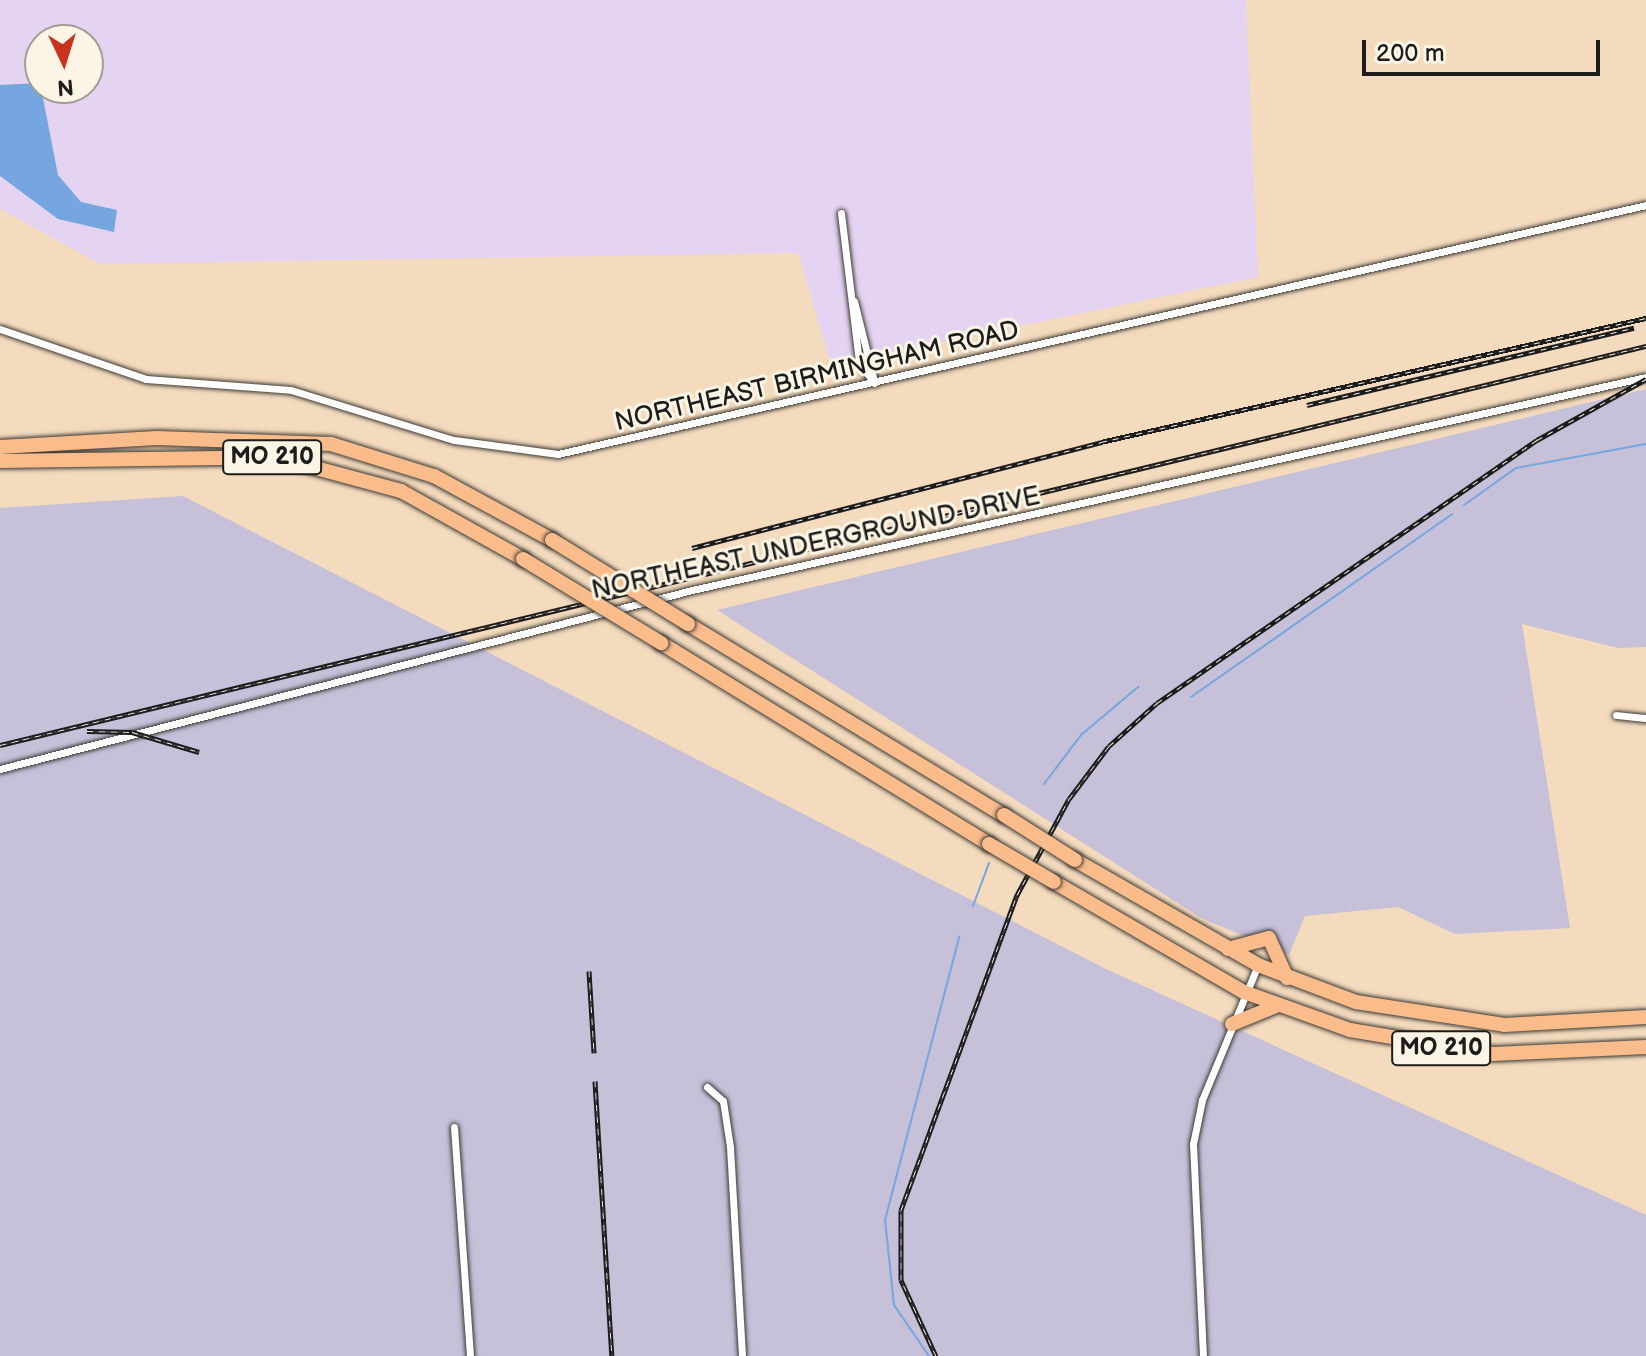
<!DOCTYPE html>
<html>
<head>
<meta charset="utf-8">
<style>
	body { margin:0 }
	#map { position:relative; width:1646px; height:1356px; overflow:hidden; background:#f4dbbe; font-family:"Balsamiq Sans",sans-serif }
	div>[style] { position:absolute }
	[style*='--x'] { left:calc(var(--x)*1px); top:calc(var(--y)*1px); width:calc(var(--w)*1px); rotate:calc(var(--a)*1deg) }
	.built>* { inset:0; background:#e4d3f1 }
	.industrial>* { inset:0; background:#c6c0d9 }
	.water>* { inset:0; background:#75a6e0 }
	.stream>* { height:2px; margin:-1px; padding:0 1px; transform-origin:1px; border-radius:1px; background:#75a6e0 }
	.roads { filter:drop-shadow(0 0 2px #3c3934) drop-shadow(0 0 2px #3c3934) }
	.street>* { height:7px; margin:-3.5px; padding:0 3.5px; transform-origin:3.5px; border-radius:3.5px; background:#fff }
	.highway>* { height:14px; margin:-7px; padding:0 7px; transform-origin:7px; border-radius:7px; background:#fabc8b }
	.rail>* { height:5px; margin-top:-2.5px; transform-origin:0; background:repeating-linear-gradient(90deg,#fcf5e5 0 6px,#1c1c1c 0 12px); box-sizing:border-box; border-block:2px solid #1c1c1c }
	.bridges { filter:drop-shadow(0 0 2px #3c3934) drop-shadow(0 0 2px #3c3934) }
	.highway-bridge>* { height:14px; margin:-7px; padding:0 7px; transform-origin:7px; border-radius:7px; background:#fabc8b }
	span { translate:-50% -50%; white-space:nowrap; text-align:center; line-height:1.15; -webkit-text-stroke:6px #fcf5e5; paint-order:stroke }
	.shield-label span { padding:2px 6px; background:#fcf5e5; border:2px solid; border-radius:6px; -webkit-text-stroke-width:0 }
	.shield-label { font-size:24px; color:#1c1c1c; font-weight:700 }
	.street-label { font-size:26px; color:#1c1c1c }
	.north { position:absolute; left:24px; top:24px; width:80px; height:80px; box-sizing:border-box; background:#fcf5e5; border:2px solid #a29e95; border-radius:50%; rotate:176deg; font-size:22px; font-weight:700; line-height:32px; text-align:center; color:#1c1c1c }
	.north::after { content:''; display:block; margin:auto; width:28px; height:36px; background:#c8321e; clip-path:polygon(50% 0,100% 100%,50% 72%,0 100%) }
	.scale { position:absolute; left:1362px; top:40px; width:238px; height:36px; box-sizing:border-box; border:4px solid #1c1c1c; border-top:0; padding-left:10px; font-size:24px; line-height:28px; white-space:nowrap; color:#1c1c1c; -webkit-text-stroke:6px #fcf5e5; paint-order:stroke }
</style>
</head>
<body>
<div id="map">
	<div class="built">
		<i style="clip-path:polygon(evenodd,0 0,1246px 0,1258px 277px,831px 365px,798px 253px,100px 264px,0 209px,0 0,40px 40px,88px 40px,88px 88px,40px 88px,40px 40px)"></i>
	</div>
	<div class="industrial">
		<i style="clip-path:polygon(1646px 389px,1646px 647px,1618px 648px,1522px 624px,1570px 928px,1455px 934px,1398px 907px,1305px 916px,1289px 955px,1201px 918px,717px 610px)"></i>
		<i style="clip-path:polygon(183px 496px,1104px 968px,1646px 1215px,1646px 1356px,0 1356px,0 508px)"></i>
	</div>
	<div class="water">
		<i style="clip-path:polygon(40px 83px,58px 175px,81px 202px,117px 210px,114px 232px,58px 219px,0 176px,0 85px)"></i>
	</div>
	<div class="stream">
		<i style="--x:1464;--y:505;--w:64;--a:-35.4"></i>
		<i style="--x:1516;--y:468;--w:132;--a:-10.5"></i>
		<i style="--x:1191;--y:697;--w:319;--a:-35"></i>
		<i style="--x:1044;--y:784;--w:61;--a:-52.9"></i>
		<i style="--x:1081;--y:735;--w:75;--a:-40.1"></i>
		<i style="--x:973;--y:906;--w:46;--a:-69.6"></i>
		<i style="--x:929;--y:1356;--w:62;--a:-124.5"></i>
		<i style="--x:894;--y:1305;--w:85;--a:-96"></i>
		<i style="--x:885;--y:1220;--w:293;--a:-75.3"></i>
	</div>
	<div class="roads">
		<div class="street">
			<i style="--x:841;--y:213;--w:150;--a:83.1"></i>
			<i style="--x:859;--y:362;--w:26;--a:54"></i>
			<i style="--x:854;--y:301;--w:82;--a:76"></i>
			<i style="--x:0;--y:329;--w:154;--a:18.9"></i>
			<i style="--x:146;--y:379;--w:145;--a:4.3"></i>
			<i style="--x:291;--y:390;--w:170;--a:17.1"></i>
			<i style="--x:454;--y:440;--w:105;--a:7.7"></i>
			<i style="--x:558;--y:454;--w:1116;--a:-12.89"></i>
			<i style="--x:1616;--y:715;--w:30;--a:6"></i>
			<i style="--x:0;--y:769;--w:715;--a:-14.5"></i>
			<i style="--x:692;--y:590;--w:977;--a:-12.59"></i>
			<i style="--x:707;--y:1087;--w:21;--a:41"></i>
			<i style="--x:723;--y:1101;--w:47;--a:81.3"></i>
			<i style="--x:730;--y:1147;--w:209;--a:86.7"></i>
			<i style="--x:454;--y:1127;--w:230;--a:86"></i>
			<i style="--x:1203;--y:1356;--w:212;--a:-92.7"></i>
			<i style="--x:1193;--y:1144;--w:45;--a:-78.4"></i>
			<i style="--x:1202;--y:1100;--w:146;--a:-67.5"></i>
		</div>
		<div class="highway">
			<i style="--x:0;--y:447;--w:157;--a:-3.3"></i>
			<i style="--x:157;--y:438;--w:174;--a:2"></i>
			<i style="--x:331;--y:444;--w:108;--a:17.3"></i>
			<i style="--x:434;--y:476;--w:134;--a:28.5"></i>
			<i style="--x:0;--y:461;--w:275;--a:-0.8"></i>
			<i style="--x:275;--y:457;--w:131;--a:15.1"></i>
			<i style="--x:401;--y:491;--w:140;--a:29.1"></i>
			<i style="--x:688;--y:624;--w:369;--a:31.2"></i>
			<i style="--x:661;--y:643;--w:385;--a:31.5"></i>
			<i style="--x:1075;--y:860;--w:211;--a:29.8"></i>
			<i style="--x:1258;--y:965;--w:105;--a:20.7"></i>
			<i style="--x:1356;--y:1002;--w:150;--a:8.8"></i>
			<i style="--x:1504;--y:1025;--w:142;--a:-3.2"></i>
			<i style="--x:1054;--y:882;--w:220;--a:30.1"></i>
			<i style="--x:1244;--y:992;--w:113;--a:19.7"></i>
			<i style="--x:1350;--y:1030;--w:145;--a:9.5"></i>
			<i style="--x:1493;--y:1054;--w:153;--a:-2.6"></i>
			<i style="--x:1228;--y:949;--w:42;--a:-15"></i>
			<i style="--x:1269;--y:938;--w:44;--a:65.8"></i>
			<i style="--x:1232;--y:1024;--w:48;--a:-22.2"></i>
		</div>
	</div>
	<div class="rail">
		<i style="--x:1307;--y:405;--w:336;--a:-13.3"></i>
		<i style="--x:692;--y:548;--w:423;--a:-14.5"></i>
		<i style="--x:1101;--y:442;--w:559;--a:-12.82"></i>
		<i style="--x:87;--y:731;--w:45;--a:1.3"></i>
		<i style="--x:132;--y:732;--w:70;--a:16.6"></i>
		<i style="--x:0;--y:745;--w:1694;--a:-13.63"></i>
		<i style="--x:589;--y:971;--w:82;--a:86.5"></i>
		<i style="--x:595;--y:1081;--w:276;--a:86.5"></i>
		<i style="--x:936;--y:1356;--w:84;--a:-114.7"></i>
		<i style="--x:901;--y:1280;--w:70;--a:-90"></i>
		<i style="--x:901;--y:1210;--w:336;--a:-69.8"></i>
		<i style="--x:1017;--y:895;--w:109;--a:-61.6"></i>
		<i style="--x:1069;--y:799;--w:66;--a:-53"></i>
		<i style="--x:1109;--y:746;--w:64;--a:-41.9"></i>
		<i style="--x:1157;--y:703;--w:462;--a:-34.7"></i>
		<i style="--x:1537;--y:440;--w:125;--a:-29.2"></i>
	</div>
	<div class="bridges">
		<div class="highway-bridge">
			<i style="--x:552;--y:540;--w:160;--a:31.7"></i>
			<i style="--x:523;--y:559;--w:162;--a:31.3"></i>
			<i style="--x:1004;--y:815;--w:84;--a:32.4"></i>
			<i style="--x:989;--y:844;--w:75;--a:30.3"></i>
		</div>
	</div>
	<div class="shield-label">
		<span style="left:272px;top:457px">MO 210</span>
		<span style="left:1441px;top:1048px">MO 210</span>
	</div>
	<div class="street-label">
		<span style="left:817px;top:377px;rotate:-13deg">NORTHEAST BIRMINGHAM ROAD</span>
		<span style="left:816px;top:544px;rotate:-12deg">NORTHEAST UNDERGROUND DRIVE</span>
	</div>
	<div class="north">N</div>
	<div class="scale">200 m</div>
</div>
</body>
</html>
